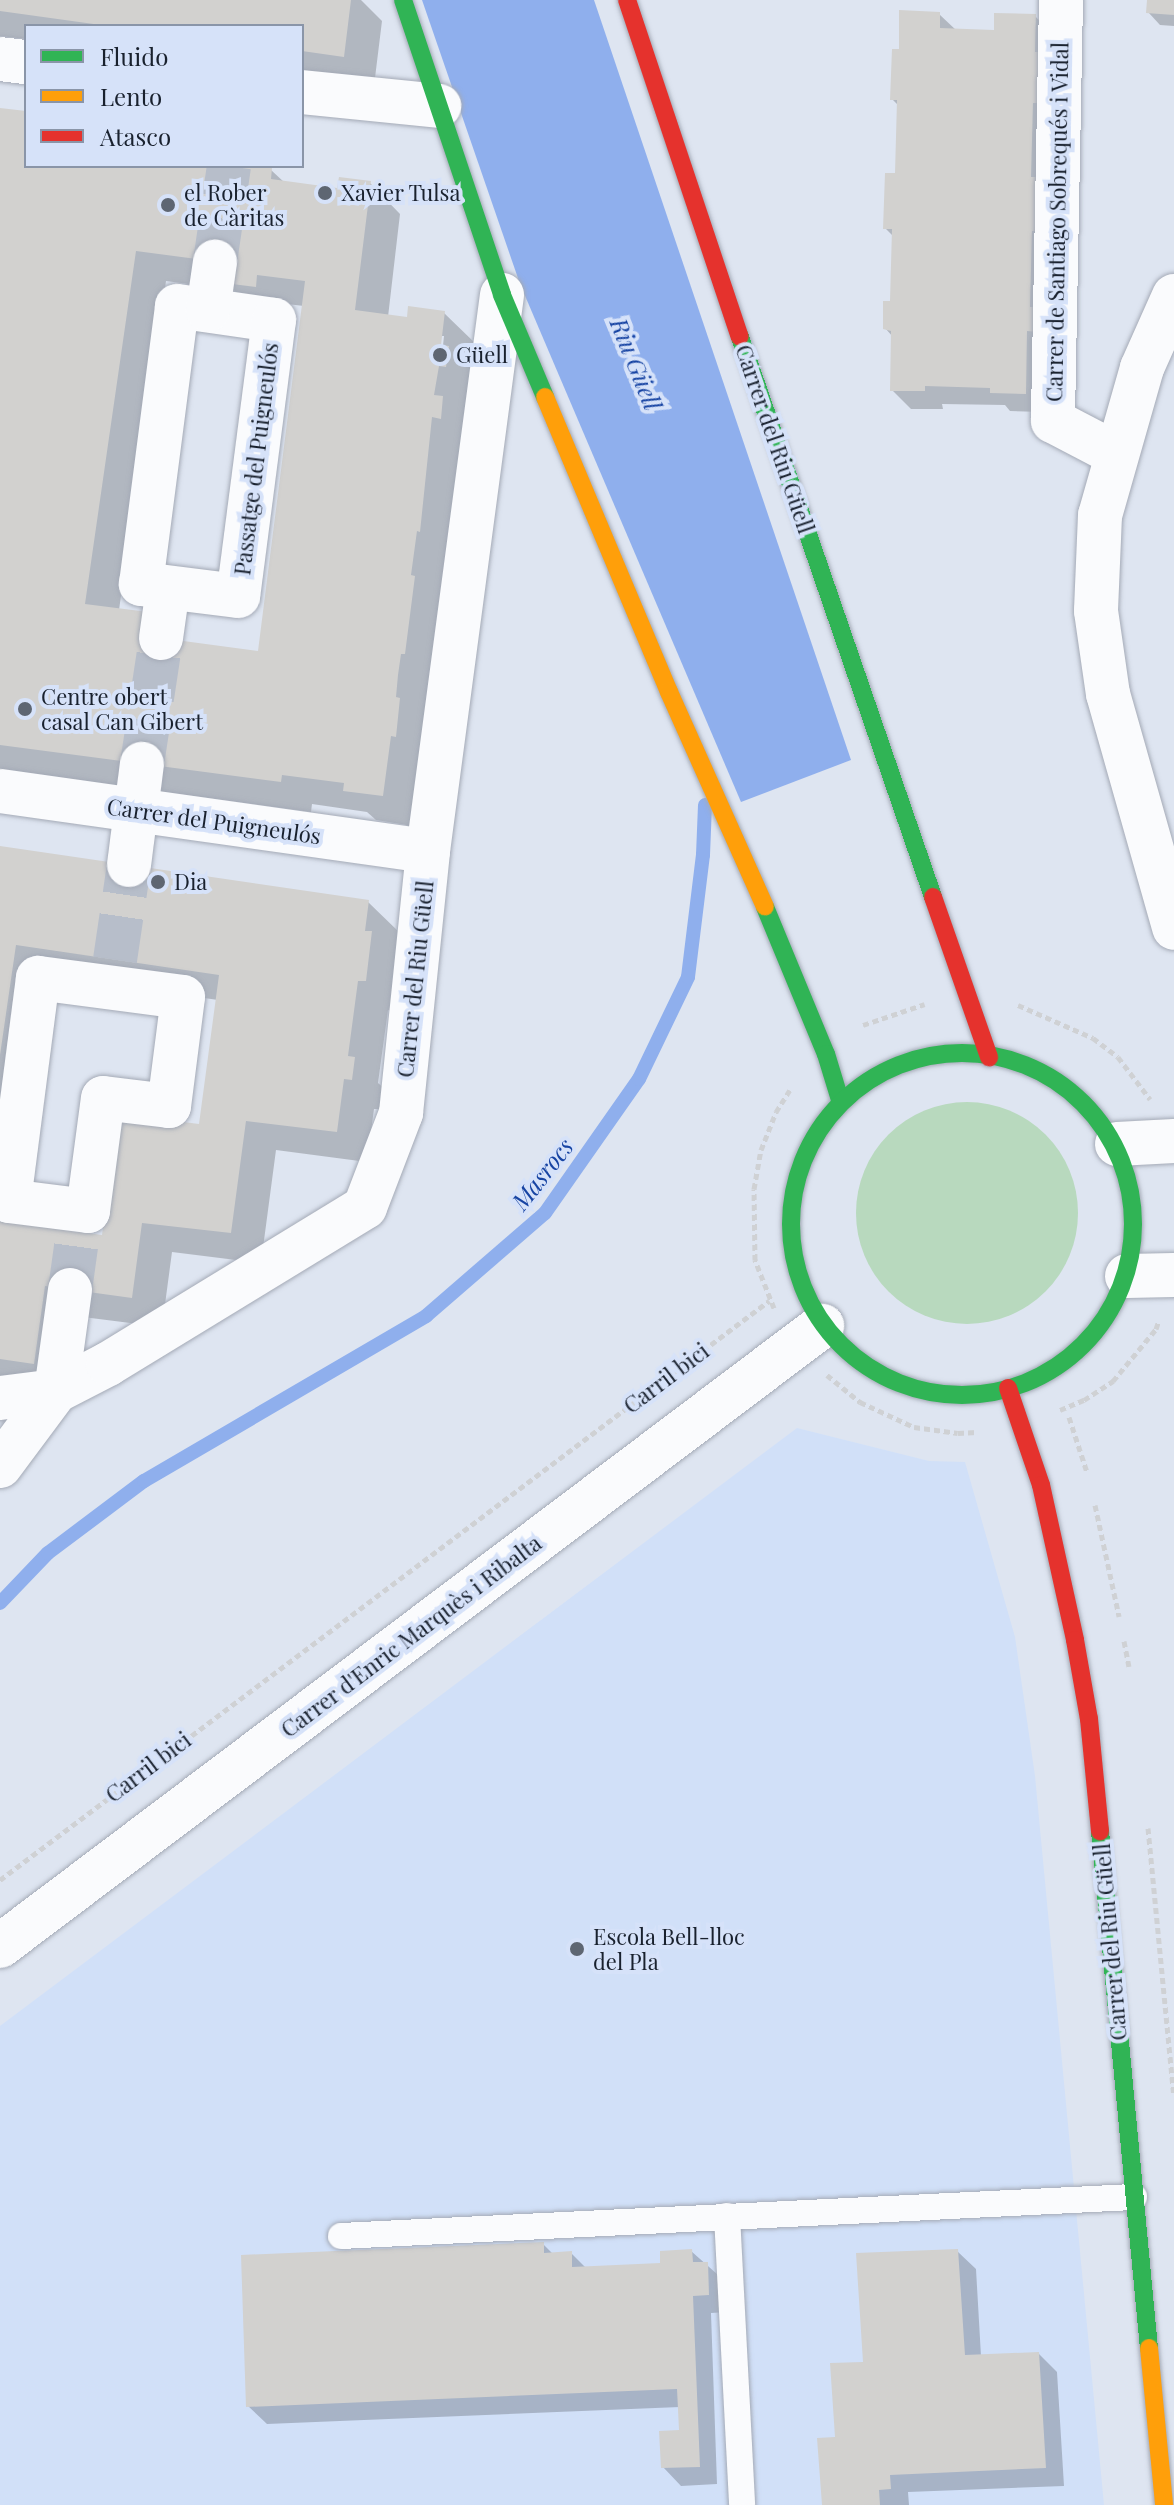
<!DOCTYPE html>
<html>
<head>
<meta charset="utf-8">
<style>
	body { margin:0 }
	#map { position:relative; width:1174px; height:2505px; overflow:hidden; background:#dee5f1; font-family:"Playfair Display",serif }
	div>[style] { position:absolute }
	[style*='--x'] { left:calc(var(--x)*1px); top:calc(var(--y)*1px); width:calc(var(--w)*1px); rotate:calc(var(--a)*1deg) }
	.built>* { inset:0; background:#d1e0f8 }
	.green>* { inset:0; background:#b8d9be }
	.round { border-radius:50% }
	.water>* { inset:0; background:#8fafed }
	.shadow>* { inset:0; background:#0003 }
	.stream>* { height:14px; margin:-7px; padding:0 7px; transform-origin:7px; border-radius:7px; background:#8fafed }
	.building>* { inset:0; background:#d2d1cf }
	.street-tunnel>* { height:44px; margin-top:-22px; transform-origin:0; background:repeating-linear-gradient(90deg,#b7beca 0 44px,transparent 0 66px) }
	.path>* { height:5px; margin-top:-2.5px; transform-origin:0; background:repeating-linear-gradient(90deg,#cfd1d4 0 6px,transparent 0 10px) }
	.roads { filter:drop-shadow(0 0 2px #a4aab6) drop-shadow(0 0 2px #a4aab6) }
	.lane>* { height:26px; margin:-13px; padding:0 13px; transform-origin:13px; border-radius:13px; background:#fafbfd }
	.street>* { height:44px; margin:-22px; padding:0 22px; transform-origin:22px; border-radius:22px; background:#fafbfd }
	.fast>* { height:18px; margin:-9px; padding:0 9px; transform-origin:9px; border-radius:9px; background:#30b455 }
	.fast>.ring { margin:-9px; padding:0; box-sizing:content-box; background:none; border:18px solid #30b455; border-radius:50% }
	.slow>* { height:18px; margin:-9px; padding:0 9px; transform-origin:9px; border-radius:9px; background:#ff9f0a }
	.jam>* { height:18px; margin:-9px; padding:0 9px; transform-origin:9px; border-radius:9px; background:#e5322d }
	.dots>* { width:22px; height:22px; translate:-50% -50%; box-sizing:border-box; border:4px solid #d6e2f9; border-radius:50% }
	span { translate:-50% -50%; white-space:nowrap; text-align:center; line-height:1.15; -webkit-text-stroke:8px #d6e2f9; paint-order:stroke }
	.poi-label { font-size:22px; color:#19212e }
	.left { translate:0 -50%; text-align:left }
	.street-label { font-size:22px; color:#19212e }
	.water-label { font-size:24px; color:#1744a3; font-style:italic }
	.legend { position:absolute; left:24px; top:24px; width:280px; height:144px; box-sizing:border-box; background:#d6e2f9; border:2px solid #8a95a8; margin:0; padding:10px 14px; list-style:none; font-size:24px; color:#19212e }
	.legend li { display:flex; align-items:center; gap:16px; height:40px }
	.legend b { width:40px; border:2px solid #8a95a8 }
</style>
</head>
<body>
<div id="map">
	<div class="built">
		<i style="clip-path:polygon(797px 1428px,929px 1461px,965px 1462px,1015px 1637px,1035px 1776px,1104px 2505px,0 2505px,0 2026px)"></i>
	</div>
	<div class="green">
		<i class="round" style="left:856px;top:1102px;width:222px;height:222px"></i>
	</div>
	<div class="water">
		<i style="clip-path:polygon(422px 0,594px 0,851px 760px,741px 802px,520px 284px)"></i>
	</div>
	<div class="shadow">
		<i style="clip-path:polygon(0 0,361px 0,382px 21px,374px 86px,302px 76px,302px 26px,26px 26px,26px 39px,0 36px)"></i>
		<i style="clip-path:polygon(1149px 0,1174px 0,1174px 26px,1160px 25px,1148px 12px)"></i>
		<i style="clip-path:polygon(939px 14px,957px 31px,995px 32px,1035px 16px,1053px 35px,1043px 412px,1010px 411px,1005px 405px,942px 404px,943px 409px,911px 409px,892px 390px,893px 337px,885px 328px,892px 303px,893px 236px,885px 228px,897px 175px,899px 106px,892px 99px,900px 51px)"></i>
		<i style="clip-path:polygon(evenodd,0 110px,26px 113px,26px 166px,243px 166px,271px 170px,285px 183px,338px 191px,370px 183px,400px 214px,388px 317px,408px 320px,444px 313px,475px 343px,413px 826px,376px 820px,367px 812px,312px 804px,311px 812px,0 770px,0 110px,166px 281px,234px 290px,257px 313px,287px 304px,304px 306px,260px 653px,185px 644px,119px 610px,166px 281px,0 110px,440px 336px,444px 336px,442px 355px,438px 355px,440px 336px)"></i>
		<i style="clip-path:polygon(evenodd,0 848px,368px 902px,399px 932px,395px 1011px,388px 1010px,378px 1083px,385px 1089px,382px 1109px,374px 1109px,367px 1162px,276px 1150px,261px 1263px,172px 1252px,162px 1327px,75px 1316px,64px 1394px,0 1385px,0 848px,46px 975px,218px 1000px,200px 1126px,104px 1237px,15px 1225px,46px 975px)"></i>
		<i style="clip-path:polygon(543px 2244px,553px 2254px,571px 2253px,587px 2269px,662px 2265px,691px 2251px,726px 2282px,727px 2312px,711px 2313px,717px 2484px,681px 2486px,663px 2467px,681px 2432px,680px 2407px,267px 2424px,248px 2406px)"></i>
		<i style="clip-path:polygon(957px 2251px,976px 2269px,981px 2356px,1039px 2354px,1057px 2372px,1064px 2486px,908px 2492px,909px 2505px,824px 2505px,837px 2439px,865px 2364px)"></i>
	</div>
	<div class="stream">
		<i style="--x:0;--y:1603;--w:69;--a:-46.2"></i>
		<i style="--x:48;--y:1553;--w:120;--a:-36.9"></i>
		<i style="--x:144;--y:1481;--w:327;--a:-30.3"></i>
		<i style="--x:426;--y:1316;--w:157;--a:-40.9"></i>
		<i style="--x:545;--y:1213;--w:164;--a:-55"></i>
		<i style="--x:639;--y:1079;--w:113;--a:-64.3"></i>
		<i style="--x:688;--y:977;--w:123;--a:-83"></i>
		<i style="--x:703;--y:855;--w:50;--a:-87.7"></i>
	</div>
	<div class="building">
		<i style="clip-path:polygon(0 0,351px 0,344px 57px,302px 51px,302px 26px,108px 26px,0 11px)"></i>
		<i style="clip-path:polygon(1147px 0,1174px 0,1174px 15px,1146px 13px)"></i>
		<i style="clip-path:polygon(899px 10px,940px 12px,940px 28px,994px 30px,994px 13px,1036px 14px,1035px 52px,1043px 52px,1041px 103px,1033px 103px,1031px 177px,1044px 177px,1042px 231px,1032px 231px,1030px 307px,1038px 307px,1038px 332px,1027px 331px,1026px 394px,990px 393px,990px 388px,925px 386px,925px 391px,890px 391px,891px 331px,883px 329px,883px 301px,890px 301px,892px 229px,883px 229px,885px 173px,895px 173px,897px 100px,890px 100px,892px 49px,899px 49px)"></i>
		<i style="clip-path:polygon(evenodd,0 108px,26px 111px,26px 166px,257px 166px,272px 168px,271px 179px,337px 188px,339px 177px,371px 181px,355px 310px,407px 317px,408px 306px,445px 311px,441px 345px,449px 346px,446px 367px,439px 366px,434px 395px,443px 396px,441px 419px,432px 417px,420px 532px,417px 531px,411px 575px,415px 576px,405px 654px,401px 654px,398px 675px,396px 697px,400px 698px,396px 737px,391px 736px,383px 796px,343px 791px,344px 783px,282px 775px,281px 782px,0 745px,0 108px,136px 251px,227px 263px,224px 283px,256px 287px,257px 275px,305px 281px,258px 651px,161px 638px,156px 613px,85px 604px,136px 251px)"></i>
		<i style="clip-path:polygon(0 846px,369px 900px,365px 931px,372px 931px,366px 981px,358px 981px,348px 1056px,355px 1057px,352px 1080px,344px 1079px,337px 1132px,246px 1121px,231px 1233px,142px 1223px,132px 1298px,45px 1286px,34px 1364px,0 1359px,0 1221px,102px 1235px,119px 1114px,199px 1124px,219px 975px,16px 945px,0 1055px)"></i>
		<i style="clip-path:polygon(544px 2242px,544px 2253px,572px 2251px,572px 2267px,660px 2263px,660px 2251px,692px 2249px,693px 2262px,708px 2262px,709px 2295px,693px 2296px,700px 2467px,661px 2468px,659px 2431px,679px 2430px,677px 2389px,246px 2407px,241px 2255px)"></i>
		<i style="clip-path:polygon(958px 2249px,965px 2355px,1039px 2352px,1046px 2468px,890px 2475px,891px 2489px,879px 2490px,880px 2505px,822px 2505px,817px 2438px,835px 2437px,830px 2363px,863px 2362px,856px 2253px)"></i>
	</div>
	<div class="street-tunnel">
		<i style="--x:215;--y:262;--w:97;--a:-81.7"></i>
		<i style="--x:142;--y:764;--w:127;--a:-81.4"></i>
		<i style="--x:115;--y:960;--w:96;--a:-81.6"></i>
		<i style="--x:70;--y:1290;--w:59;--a:-82.1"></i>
	</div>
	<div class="path">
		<i style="--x:1018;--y:1005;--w:82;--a:23.7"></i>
		<i style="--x:1093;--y:1038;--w:31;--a:37"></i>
		<i style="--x:1118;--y:1057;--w:53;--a:52.7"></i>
		<i style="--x:863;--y:1025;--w:65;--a:-18.7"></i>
		<i style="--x:774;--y:1308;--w:52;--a:-111.6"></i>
		<i style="--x:755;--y:1260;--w:71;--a:-90.8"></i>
		<i style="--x:754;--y:1189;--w:40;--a:-80"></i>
		<i style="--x:761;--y:1150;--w:41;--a:-68.5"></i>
		<i style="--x:776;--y:1112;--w:26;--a:-58"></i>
		<i style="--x:827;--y:1375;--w:43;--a:39.3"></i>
		<i style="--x:860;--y:1402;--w:60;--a:24.8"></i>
		<i style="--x:914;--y:1427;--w:44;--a:7.8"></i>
		<i style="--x:958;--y:1433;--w:19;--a:-3"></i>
		<i style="--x:1060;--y:1410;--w:26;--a:-23"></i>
		<i style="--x:1084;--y:1400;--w:35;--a:-33"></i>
		<i style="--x:1113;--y:1381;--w:67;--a:-50.4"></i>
		<i style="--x:1156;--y:1329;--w:9;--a:-72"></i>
		<i style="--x:1069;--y:1417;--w:58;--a:71.9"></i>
		<i style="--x:1095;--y:1505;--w:114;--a:77.8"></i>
		<i style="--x:1124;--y:1641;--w:26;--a:79"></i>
		<i style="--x:1148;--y:1828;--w:269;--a:84.5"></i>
		<i style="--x:0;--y:1880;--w:963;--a:-36.98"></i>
	</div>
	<div class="roads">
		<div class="lane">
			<i style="--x:727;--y:2216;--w:289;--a:87"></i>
			<i style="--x:341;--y:2236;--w:794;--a:-2.82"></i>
		</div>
		<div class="street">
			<i style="--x:1061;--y:0;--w:421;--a:91.1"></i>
			<i style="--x:1053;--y:421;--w:71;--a:27.6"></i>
			<i style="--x:0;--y:59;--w:26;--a:7"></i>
			<i style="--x:302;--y:92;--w:138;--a:5.8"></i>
			<i style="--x:1174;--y:296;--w:79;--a:114"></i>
			<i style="--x:1142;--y:368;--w:153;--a:105.9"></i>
			<i style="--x:1100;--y:515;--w:96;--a:92.4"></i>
			<i style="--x:1096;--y:611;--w:84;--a:81.8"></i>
			<i style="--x:1108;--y:694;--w:243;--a:74.2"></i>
			<i style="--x:177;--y:306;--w:98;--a:8.2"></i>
			<i style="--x:274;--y:320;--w:278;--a:97.4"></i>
			<i style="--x:238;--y:596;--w:98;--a:-172.9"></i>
			<i style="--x:141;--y:584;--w:280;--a:-82.6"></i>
			<i style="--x:208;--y:310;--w:49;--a:-81.7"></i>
			<i style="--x:161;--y:638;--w:50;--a:-82"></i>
			<i style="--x:0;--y:791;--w:432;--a:8"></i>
			<i style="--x:129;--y:865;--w:102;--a:-82.7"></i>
			<i style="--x:38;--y:978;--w:146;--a:7.5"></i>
			<i style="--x:183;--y:997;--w:110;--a:97.3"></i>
			<i style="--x:169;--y:1106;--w:66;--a:-173.1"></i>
			<i style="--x:103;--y:1098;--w:114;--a:97.6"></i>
			<i style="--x:88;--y:1211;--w:80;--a:-172.8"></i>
			<i style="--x:9;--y:1201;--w:225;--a:-82.6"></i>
			<i style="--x:1117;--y:1144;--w:57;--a:-3"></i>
			<i style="--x:1127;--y:1276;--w:47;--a:-1.2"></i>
			<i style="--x:56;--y:1391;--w:102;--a:-82.1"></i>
			<i style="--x:0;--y:1398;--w:56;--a:-7.1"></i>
			<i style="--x:0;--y:1466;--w:94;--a:-53.3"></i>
			<i style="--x:56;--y:1391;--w:59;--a:-27.4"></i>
			<i style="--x:108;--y:1364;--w:301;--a:-31.4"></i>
			<i style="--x:365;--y:1207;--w:101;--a:-69"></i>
			<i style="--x:401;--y:1113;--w:263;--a:-84.1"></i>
			<i style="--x:428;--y:851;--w:561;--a:-82.42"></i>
			<i style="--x:0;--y:1946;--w:1030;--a:-37.03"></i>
		</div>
		<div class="fast">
			<i style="--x:403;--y:0;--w:311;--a:71.4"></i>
			<i style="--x:502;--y:295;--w:111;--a:67.1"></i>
			<i style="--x:740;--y:337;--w:592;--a:70.98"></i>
			<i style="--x:765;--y:907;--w:159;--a:67.5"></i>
			<i style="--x:826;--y:1054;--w:51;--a:73"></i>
			<i class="ring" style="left:791px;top:1053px;width:324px;height:324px"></i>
			<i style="--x:1100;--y:1831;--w:519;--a:84.59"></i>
		</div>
		<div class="slow">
			<i style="--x:545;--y:397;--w:320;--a:67.2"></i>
			<i style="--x:669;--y:692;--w:235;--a:65.9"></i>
			<i style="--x:1149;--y:2348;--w:158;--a:84.5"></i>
		</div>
		<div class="jam">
			<i style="--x:627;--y:0;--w:355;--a:71.5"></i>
			<i style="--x:933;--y:897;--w:170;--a:70.7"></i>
			<i style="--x:1008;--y:1388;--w:102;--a:71.2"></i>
			<i style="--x:1041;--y:1485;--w:159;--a:77.6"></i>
			<i style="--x:1075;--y:1640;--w:80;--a:80"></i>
			<i style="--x:1089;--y:1719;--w:113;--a:84.4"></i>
		</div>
	</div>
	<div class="dots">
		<i style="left:325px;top:193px;background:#5e6672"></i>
		<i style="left:168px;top:205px;background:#5e6672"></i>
		<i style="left:440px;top:355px;background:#5e6672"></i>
		<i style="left:25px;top:709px;background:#5e6672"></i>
		<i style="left:158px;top:882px;background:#5e6672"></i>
		<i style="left:577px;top:1949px;background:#5e6672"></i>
	</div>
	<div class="poi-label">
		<span class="left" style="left:184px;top:205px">el Rober<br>de Càritas</span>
		<span class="left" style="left:341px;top:193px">Xavier Tulsa</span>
		<span class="left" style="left:456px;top:355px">Güell</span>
		<span class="left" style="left:41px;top:709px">Centre obert<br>casal Can Gibert</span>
		<span class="left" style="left:174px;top:882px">Dia</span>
		<span class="left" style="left:593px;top:1949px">Escola Bell-lloc<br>del Pla</span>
	</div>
	<div class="street-label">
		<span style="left:1057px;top:222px;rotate:-89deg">Carrer de Santiago Sobrequés i Vidal</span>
		<span style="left:775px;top:439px;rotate:71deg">Carrer del Riu Güell</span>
		<span style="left:256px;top:459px;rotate:-83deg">Passatge del Puigneulós</span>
		<span style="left:214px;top:821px;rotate:8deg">Carrer del Puigneulós</span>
		<span style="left:415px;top:979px;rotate:-84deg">Carrer del Riu Güell</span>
		<span style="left:666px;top:1378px;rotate:-37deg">Carril bici</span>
		<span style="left:411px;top:1636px;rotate:-37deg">Carrer d'Enric Marquès i Ribalta</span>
		<span style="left:148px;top:1767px;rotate:-37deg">Carril bici</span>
		<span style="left:1110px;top:1942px;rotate:-95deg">Carrer del Riu Güell</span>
	</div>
	<div class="water-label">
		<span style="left:636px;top:364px;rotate:68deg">Riu Güell</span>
		<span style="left:542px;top:1174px;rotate:-52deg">Masrocs</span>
	</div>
	<ul class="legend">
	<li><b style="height:10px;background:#30b455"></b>Fluido</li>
	<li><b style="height:10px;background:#ff9f0a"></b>Lento</li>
	<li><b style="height:10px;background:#e5322d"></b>Atasco</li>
	</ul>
</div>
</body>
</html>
